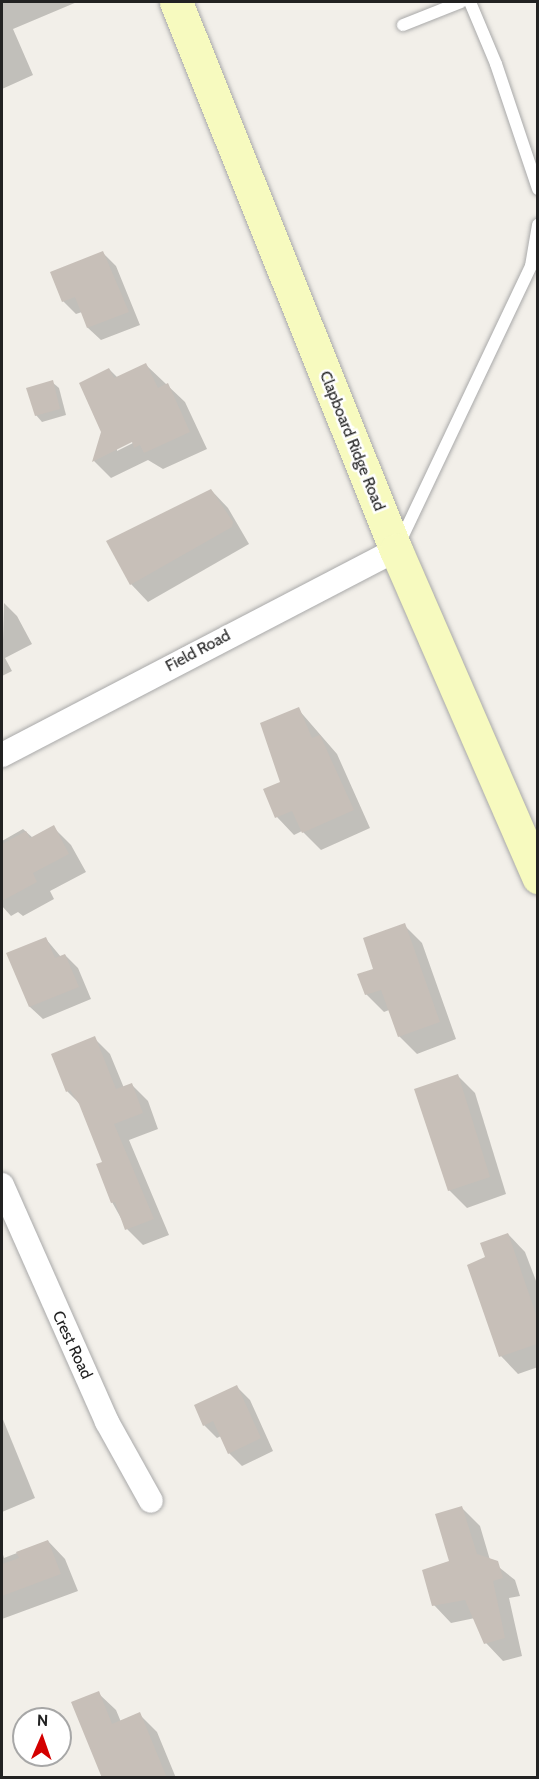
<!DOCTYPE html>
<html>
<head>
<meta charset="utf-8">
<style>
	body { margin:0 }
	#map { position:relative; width:539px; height:1779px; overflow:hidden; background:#f2efe9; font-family:Cabin,sans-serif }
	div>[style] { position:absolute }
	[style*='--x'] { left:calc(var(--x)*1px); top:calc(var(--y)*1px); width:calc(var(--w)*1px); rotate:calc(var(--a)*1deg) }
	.shadow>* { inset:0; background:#0003 }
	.building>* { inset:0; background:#c7bfb8 }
	.roads { filter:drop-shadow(0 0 2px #a9a9a9) drop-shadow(0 0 2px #a9a9a9) }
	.lane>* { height:12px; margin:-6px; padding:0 6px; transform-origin:6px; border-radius:6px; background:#fff }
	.street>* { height:24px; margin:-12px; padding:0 12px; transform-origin:12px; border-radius:12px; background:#fff }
	.secondary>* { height:33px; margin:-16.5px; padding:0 16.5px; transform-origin:16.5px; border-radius:16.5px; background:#f7fabf }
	span { translate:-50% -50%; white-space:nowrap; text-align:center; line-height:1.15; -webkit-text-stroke:5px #fff; paint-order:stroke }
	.street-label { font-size:16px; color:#222 }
	.frame { position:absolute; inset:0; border:3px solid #222; pointer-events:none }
	.north { position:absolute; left:12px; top:1707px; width:60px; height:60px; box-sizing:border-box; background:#fff; border:2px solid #a7a7a7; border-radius:50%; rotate:2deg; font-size:16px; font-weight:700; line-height:24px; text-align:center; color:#222 }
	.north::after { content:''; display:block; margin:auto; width:21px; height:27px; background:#d40000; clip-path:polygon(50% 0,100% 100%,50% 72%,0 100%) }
</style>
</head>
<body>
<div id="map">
	<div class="shadow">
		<i style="clip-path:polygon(2px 2px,77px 2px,13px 29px,33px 75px,2px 89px)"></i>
		<i style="clip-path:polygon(103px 253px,116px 266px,140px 325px,101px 340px,88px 328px,82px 312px,76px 314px,63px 301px)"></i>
		<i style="clip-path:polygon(evenodd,146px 365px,185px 402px,207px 449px,163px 469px,148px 460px,111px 478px,94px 461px,102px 432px,109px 369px,118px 378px,146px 365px,138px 438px,139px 440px,117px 451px,117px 448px,138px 438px)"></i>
		<i style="clip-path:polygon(52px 382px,59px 388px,66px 415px,42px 422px,36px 415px)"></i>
		<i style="clip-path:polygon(211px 490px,228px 508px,249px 544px,148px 602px,131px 584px)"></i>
		<i style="clip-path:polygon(4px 603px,17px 616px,32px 644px,5px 658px,12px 671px,2px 676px)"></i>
		<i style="clip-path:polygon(298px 709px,337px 754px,370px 828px,321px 850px,302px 831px,294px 835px,277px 817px)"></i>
		<i style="clip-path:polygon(53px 827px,71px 845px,86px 872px,50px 891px,54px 899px,23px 916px,18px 912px,11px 916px,2px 906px,2px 841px,23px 829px,33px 838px)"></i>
		<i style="clip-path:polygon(404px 925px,422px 943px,456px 1039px,417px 1054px,399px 1036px,389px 1010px,384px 1012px,366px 994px,375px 970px)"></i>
		<i style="clip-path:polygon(46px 939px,61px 957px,65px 955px,78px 968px,91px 999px,43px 1019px,30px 1007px,8px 953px)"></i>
		<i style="clip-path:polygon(94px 1038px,110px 1054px,124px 1088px,132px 1085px,148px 1101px,158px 1129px,129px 1140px,169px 1235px,143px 1245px,127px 1229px,112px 1202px,104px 1163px,81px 1105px,67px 1091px)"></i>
		<i style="clip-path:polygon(458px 1076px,475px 1093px,506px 1194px,467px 1208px,449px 1190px)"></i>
		<i style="clip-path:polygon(508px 1234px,525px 1252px,538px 1286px,538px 1367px,518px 1374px,501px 1356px,486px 1258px)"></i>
		<i style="clip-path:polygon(237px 1387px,250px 1400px,273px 1451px,242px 1466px,229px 1453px,221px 1436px,217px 1438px,204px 1425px)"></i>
		<i style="clip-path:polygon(2px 1417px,35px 1498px,2px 1512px)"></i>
		<i style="clip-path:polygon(462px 1508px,480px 1526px,490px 1560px,515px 1580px,520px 1596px,509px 1598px,522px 1656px,503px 1661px,486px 1643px,475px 1618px,451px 1623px,434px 1605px,451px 1562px)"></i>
		<i style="clip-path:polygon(48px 1541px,65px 1559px,78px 1591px,2px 1619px,2px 1551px,4px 1558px)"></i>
		<i style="clip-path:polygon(98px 1693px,116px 1710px,121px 1722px,139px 1714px,157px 1732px,176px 1778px,104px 1778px)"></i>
	</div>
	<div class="building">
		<i style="clip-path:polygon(103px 251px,129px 312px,87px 328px,75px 297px,62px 302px,50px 272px)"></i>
		<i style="clip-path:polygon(146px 363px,158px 388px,168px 383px,190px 432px,144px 453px,140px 445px,134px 448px,132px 442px,92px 462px,101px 432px,79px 383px,109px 368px,114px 378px)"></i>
		<i style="clip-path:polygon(53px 380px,60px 409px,35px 416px,26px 388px)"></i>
		<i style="clip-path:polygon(211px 489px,233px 522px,232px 527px,130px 585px,106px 541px)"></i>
		<i style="clip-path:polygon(299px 707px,312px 738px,320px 735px,354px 810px,302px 833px,292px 811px,275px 818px,263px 789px,280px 782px,260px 723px)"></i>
		<i style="clip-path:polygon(54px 825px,69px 854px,33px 873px,37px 882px,2px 901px,2px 844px,26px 831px,30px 838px)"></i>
		<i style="clip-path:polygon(405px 923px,440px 1022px,398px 1037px,381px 990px,365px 995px,357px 974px,373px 969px,363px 938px)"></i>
		<i style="clip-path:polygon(46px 937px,55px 958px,65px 954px,79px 987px,29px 1007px,6px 953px)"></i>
		<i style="clip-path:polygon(95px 1036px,116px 1089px,132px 1083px,143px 1113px,114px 1124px,154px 1219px,125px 1230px,115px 1202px,111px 1203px,96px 1164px,102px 1162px,79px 1104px,70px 1090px,66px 1092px,51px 1054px)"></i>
		<i style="clip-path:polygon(458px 1074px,490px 1177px,448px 1191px,414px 1089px)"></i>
		<i style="clip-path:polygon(508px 1233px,537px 1317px,537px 1344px,499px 1357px,467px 1265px,485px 1257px,480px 1243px)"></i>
		<i style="clip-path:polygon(237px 1385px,261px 1438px,228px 1454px,213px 1421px,203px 1426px,194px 1405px)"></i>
		<i style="clip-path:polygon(462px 1506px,477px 1554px,498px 1561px,503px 1578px,493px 1581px,505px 1638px,484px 1644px,465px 1600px,432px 1606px,422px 1570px,449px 1561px,435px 1514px)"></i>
		<i style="clip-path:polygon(48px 1540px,61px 1574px,2px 1596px,2px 1564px,19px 1558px,16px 1552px)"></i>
		<i style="clip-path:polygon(99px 1691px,112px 1724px,140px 1712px,167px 1778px,102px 1778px,71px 1702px)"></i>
	</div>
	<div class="roads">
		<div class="lane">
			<i style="--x:470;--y:2;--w:67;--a:67.2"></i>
			<i style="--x:496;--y:64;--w:132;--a:71.4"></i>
			<i style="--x:403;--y:25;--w:62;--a:-21.6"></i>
			<i style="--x:399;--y:544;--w:308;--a:-64.6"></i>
			<i style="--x:531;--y:266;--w:42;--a:-80.3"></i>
		</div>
		<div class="street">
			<i style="--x:2;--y:755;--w:444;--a:-27.5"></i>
			<i style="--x:2;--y:1185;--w:259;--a:66.1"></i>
			<i style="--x:107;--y:1422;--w:90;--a:60.9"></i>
		</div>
		<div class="secondary">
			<i style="--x:176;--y:2;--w:591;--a:68.13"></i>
			<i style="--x:396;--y:550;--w:357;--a:66.5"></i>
		</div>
	</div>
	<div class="street-label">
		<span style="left:352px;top:441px;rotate:68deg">Clapboard Ridge Road</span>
		<span style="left:198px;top:651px;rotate:-28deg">Field Road</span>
		<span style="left:72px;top:1345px;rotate:65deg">Crest Road</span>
	</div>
	<div class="frame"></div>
	<div class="north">N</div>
</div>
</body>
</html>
